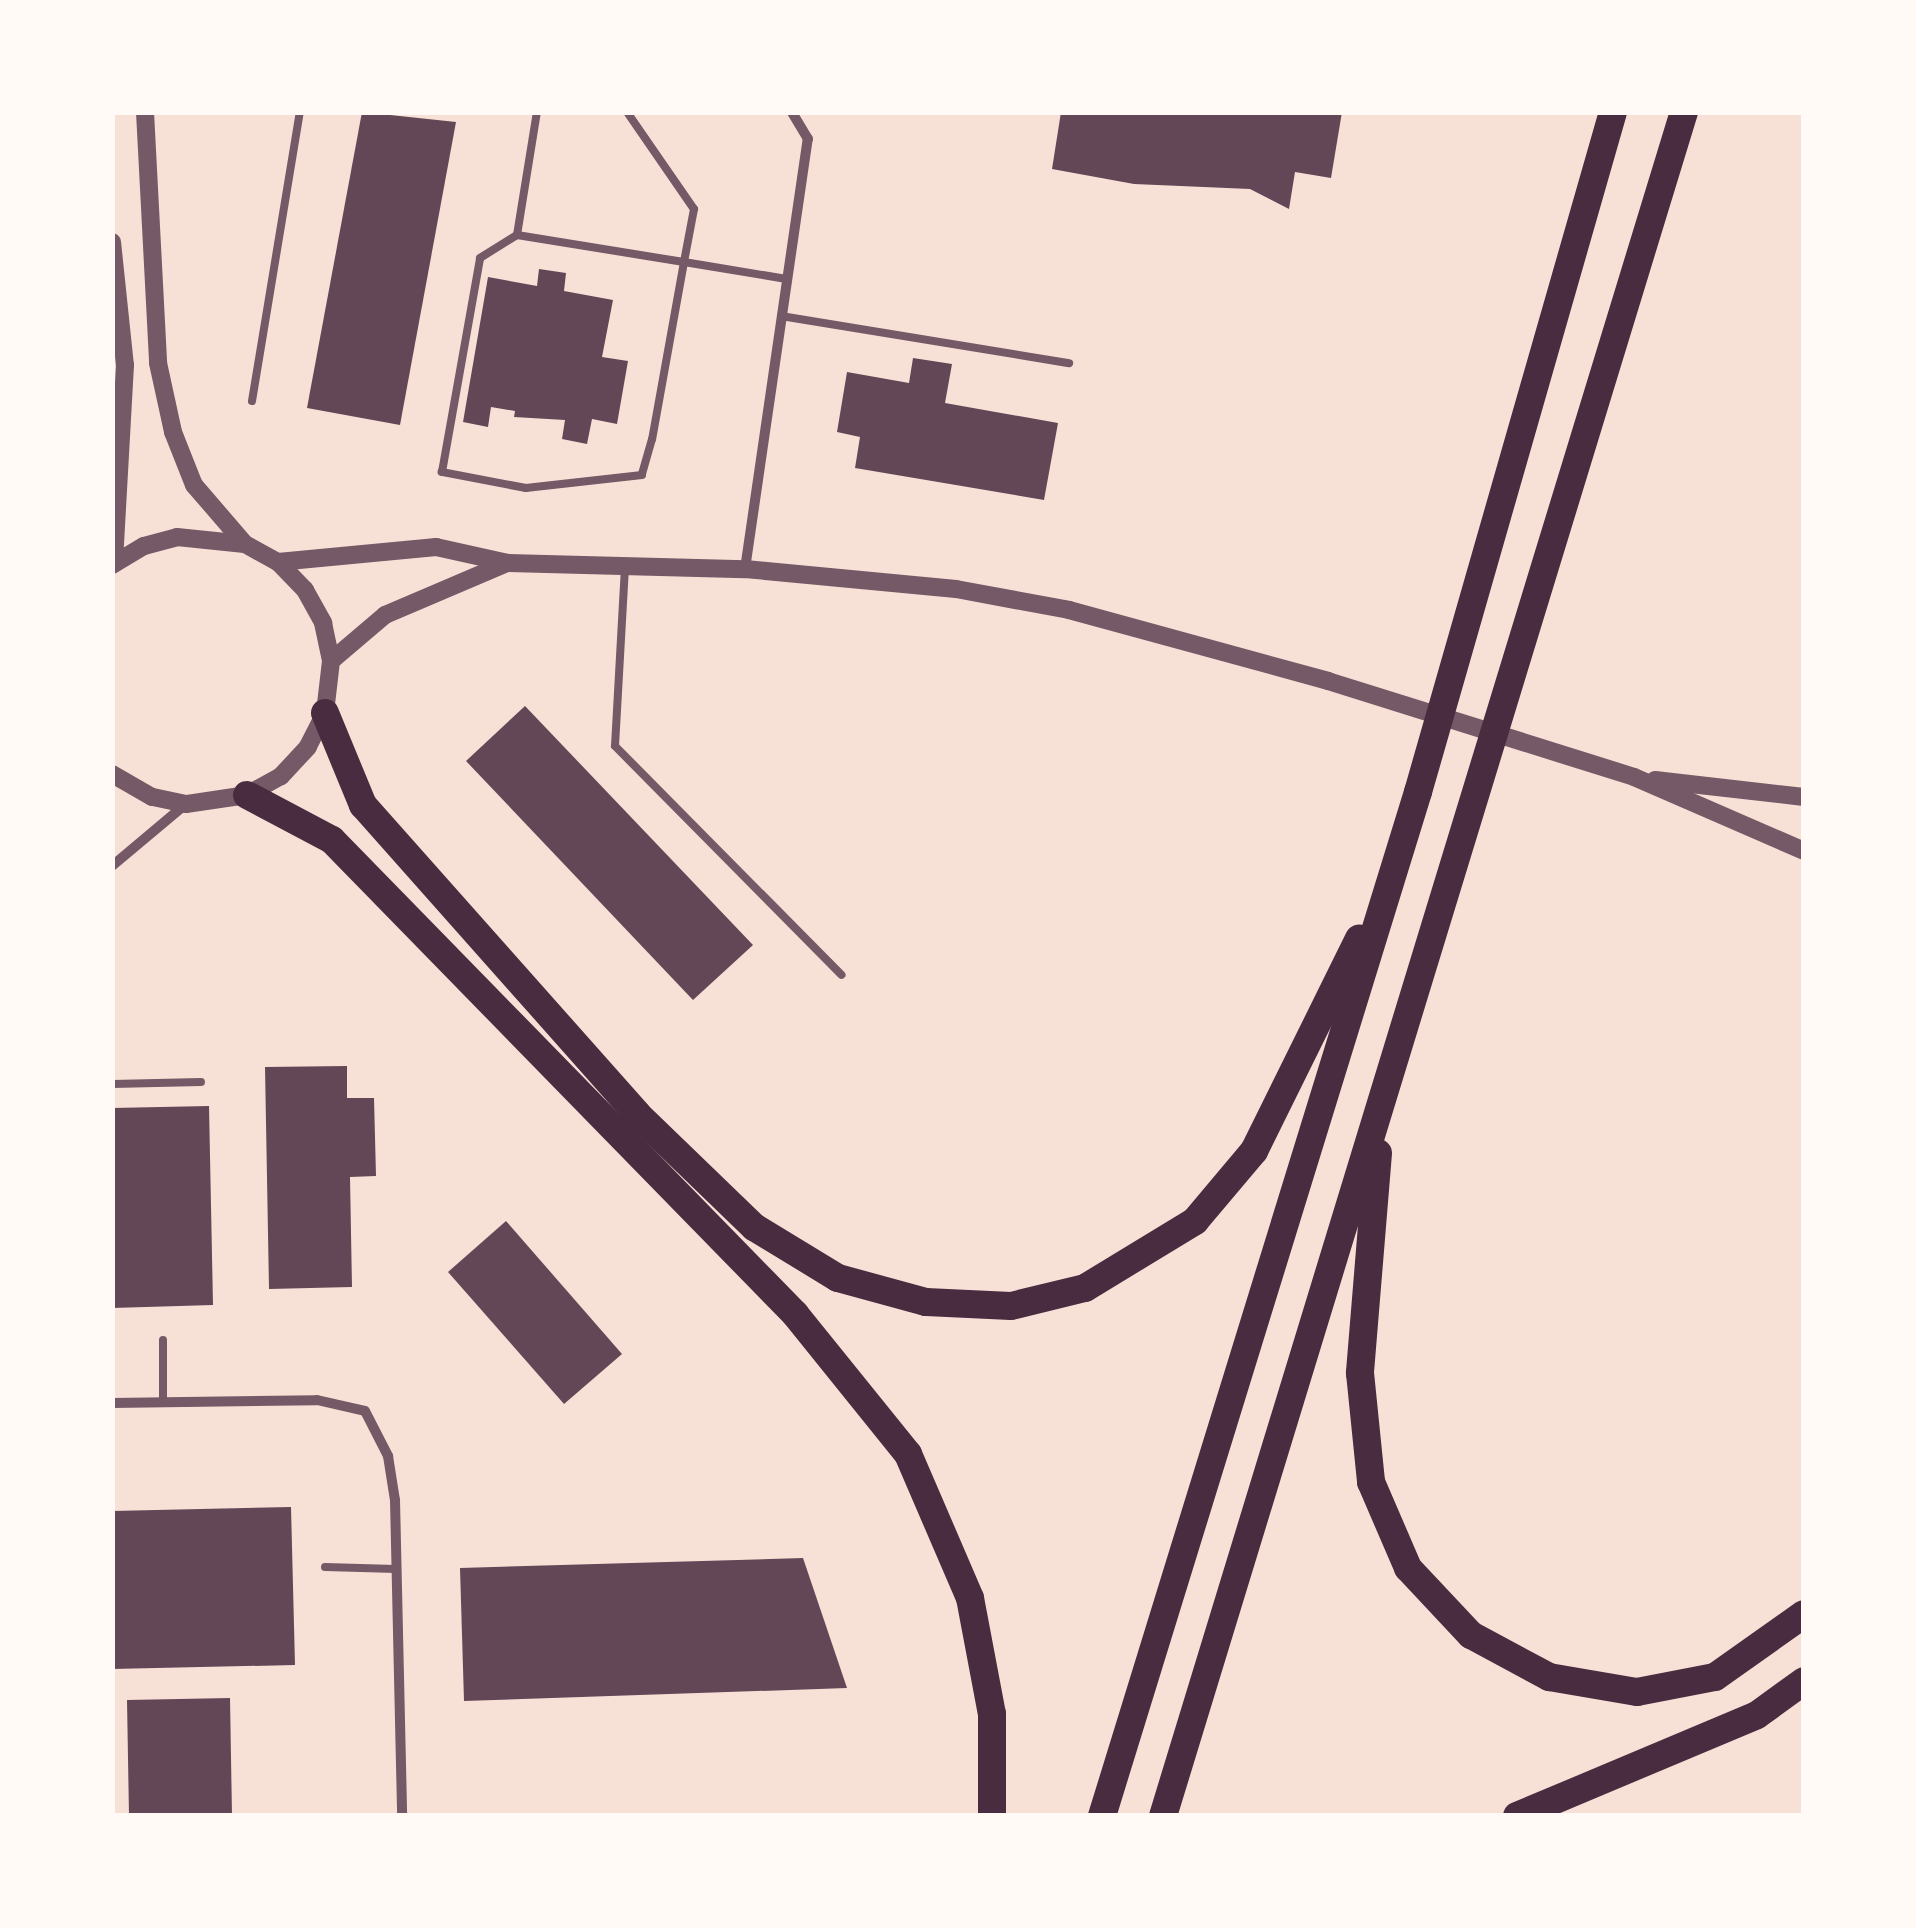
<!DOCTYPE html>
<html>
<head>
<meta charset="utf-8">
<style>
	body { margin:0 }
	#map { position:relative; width:1916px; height:1928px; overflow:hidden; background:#f7e1d7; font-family:Arial,sans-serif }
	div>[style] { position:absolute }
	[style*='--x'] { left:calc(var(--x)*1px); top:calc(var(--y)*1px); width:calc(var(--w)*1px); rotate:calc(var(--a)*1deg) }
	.building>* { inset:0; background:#644757 }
	.service>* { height:8px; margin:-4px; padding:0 4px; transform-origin:4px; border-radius:4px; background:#755966 }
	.minor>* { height:10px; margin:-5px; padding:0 5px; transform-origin:5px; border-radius:5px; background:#755966 }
	.tertiary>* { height:18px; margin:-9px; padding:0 9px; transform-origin:9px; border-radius:9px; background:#755966 }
	.trunk>* { height:28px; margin:-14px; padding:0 14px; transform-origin:14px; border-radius:14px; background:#4a2c40 }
	span { translate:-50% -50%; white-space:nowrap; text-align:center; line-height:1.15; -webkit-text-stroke:8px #fffaf5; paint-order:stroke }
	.frame { position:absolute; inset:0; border:115px solid #fffaf5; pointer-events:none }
</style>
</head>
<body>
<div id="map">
	<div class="building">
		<i style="clip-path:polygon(362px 112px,456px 122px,400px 425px,307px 408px)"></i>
		<i style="clip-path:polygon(1061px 112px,1342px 112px,1331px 178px,1295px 172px,1289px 209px,1250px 189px,1134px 184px,1052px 169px)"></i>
		<i style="clip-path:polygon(539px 269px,566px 273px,564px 291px,613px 300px,602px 357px,628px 361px,617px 424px,592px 419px,587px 444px,562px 439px,565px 420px,514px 417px,515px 411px,491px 407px,488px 427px,463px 422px,488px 277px,537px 286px)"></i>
		<i style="clip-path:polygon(913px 358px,952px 364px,945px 403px,1058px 423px,1044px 500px,855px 468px,860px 437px,837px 432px,847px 372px,909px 383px)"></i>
		<i style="clip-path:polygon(525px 706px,753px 945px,693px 1000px,466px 761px)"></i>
		<i style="clip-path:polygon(347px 1066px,347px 1098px,374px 1098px,376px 1176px,350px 1177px,352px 1287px,269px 1289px,265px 1067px)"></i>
		<i style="clip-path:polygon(209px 1106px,213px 1305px,112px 1308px,112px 1108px)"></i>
		<i style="clip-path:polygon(506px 1221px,622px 1354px,564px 1404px,448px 1272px)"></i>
		<i style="clip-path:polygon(291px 1507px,295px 1665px,112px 1669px,112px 1511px)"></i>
		<i style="clip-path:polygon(803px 1558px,847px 1688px,464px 1701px,460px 1568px)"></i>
		<i style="clip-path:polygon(230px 1698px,232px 1816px,129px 1816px,127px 1700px)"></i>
	</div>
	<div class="service">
		<i style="--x:627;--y:112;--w:118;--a:55.4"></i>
		<i style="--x:694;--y:209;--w:54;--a:100.7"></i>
		<i style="--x:684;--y:262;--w:180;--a:100.2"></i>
		<i style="--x:652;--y:439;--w:37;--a:106"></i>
		<i style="--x:642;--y:475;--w:117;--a:173.6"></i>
		<i style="--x:526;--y:488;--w:86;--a:-169.2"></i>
		<i style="--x:442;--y:472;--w:217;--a:-79.9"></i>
		<i style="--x:480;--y:258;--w:44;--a:-31.9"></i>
		<i style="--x:517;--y:235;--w:169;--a:9.2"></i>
		<i style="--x:684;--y:262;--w:104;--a:9.4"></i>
		<i style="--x:517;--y:235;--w:125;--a:-80.8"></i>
		<i style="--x:781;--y:316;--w:292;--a:9.3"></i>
		<i style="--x:252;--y:401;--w:293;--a:-80.6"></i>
		<i style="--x:625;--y:567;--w:179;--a:93.2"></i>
		<i style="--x:615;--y:746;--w:322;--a:45.3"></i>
		<i style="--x:112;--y:1084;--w:89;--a:-1.3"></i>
		<i style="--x:163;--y:1340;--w:62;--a:90"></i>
		<i style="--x:325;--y:1567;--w:71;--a:1.6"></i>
	</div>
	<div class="minor">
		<i style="--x:745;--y:569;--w:435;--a:-81.7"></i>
		<i style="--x:808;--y:139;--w:31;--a:-121"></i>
		<i style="--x:112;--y:866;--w:97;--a:-40"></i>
		<i style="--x:112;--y:1403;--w:205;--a:-0.8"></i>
		<i style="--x:317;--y:1400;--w:49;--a:12.9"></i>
		<i style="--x:365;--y:1411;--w:51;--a:62.9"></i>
		<i style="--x:388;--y:1456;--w:45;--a:81"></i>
		<i style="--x:395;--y:1500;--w:316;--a:88.7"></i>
	</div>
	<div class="tertiary">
		<i style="--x:145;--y:112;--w:251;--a:87"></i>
		<i style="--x:158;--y:363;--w:71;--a:77.7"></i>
		<i style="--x:173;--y:432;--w:57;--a:68.4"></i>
		<i style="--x:194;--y:485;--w:77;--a:49.2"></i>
		<i style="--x:112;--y:242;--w:124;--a:84"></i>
		<i style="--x:125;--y:365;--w:199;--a:93.2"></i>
		<i style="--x:278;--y:562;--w:159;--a:-5.4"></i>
		<i style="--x:436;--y:547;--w:74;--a:12.5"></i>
		<i style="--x:508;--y:563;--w:237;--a:1.5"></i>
		<i style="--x:745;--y:569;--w:212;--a:5.4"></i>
		<i style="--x:956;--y:589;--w:115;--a:10.5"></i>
		<i style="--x:1069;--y:610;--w:269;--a:15.3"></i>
		<i style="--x:1328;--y:681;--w:321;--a:17.4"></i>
		<i style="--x:1634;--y:777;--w:185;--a:23.5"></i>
		<i style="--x:112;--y:565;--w:37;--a:-31"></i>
		<i style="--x:144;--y:546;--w:34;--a:-15"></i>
		<i style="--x:177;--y:537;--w:68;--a:5.9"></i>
		<i style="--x:245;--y:544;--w:38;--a:29"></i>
		<i style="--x:278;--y:562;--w:39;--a:46"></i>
		<i style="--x:305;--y:590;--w:38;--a:61"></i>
		<i style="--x:323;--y:623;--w:39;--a:78"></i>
		<i style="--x:331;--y:661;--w:52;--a:96.6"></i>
		<i style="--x:325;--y:713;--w:38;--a:117"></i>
		<i style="--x:308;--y:747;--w:40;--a:133"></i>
		<i style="--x:281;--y:776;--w:39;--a:151"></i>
		<i style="--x:247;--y:795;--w:62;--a:171.6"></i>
		<i style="--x:186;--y:804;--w:35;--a:-168"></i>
		<i style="--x:152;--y:797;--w:46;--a:-150.1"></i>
		<i style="--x:331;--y:661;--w:71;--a:-40.4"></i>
		<i style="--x:385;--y:615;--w:133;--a:-23.1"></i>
		<i style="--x:1655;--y:780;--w:150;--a:6.5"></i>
	</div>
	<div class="trunk">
		<i style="--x:325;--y:713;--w:100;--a:67.6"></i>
		<i style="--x:363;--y:805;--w:413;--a:48.4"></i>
		<i style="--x:637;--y:1114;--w:163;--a:44"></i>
		<i style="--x:754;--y:1227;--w:98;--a:31.3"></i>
		<i style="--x:838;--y:1278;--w:91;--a:15.3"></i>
		<i style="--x:926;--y:1302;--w:85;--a:2.7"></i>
		<i style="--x:1011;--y:1306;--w:76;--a:-13.7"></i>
		<i style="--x:1085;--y:1288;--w:129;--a:-31.3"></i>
		<i style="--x:1195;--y:1221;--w:92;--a:-49.9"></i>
		<i style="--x:1254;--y:1151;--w:237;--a:-63.7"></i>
		<i style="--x:247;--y:795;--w:96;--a:27.9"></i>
		<i style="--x:332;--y:840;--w:663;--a:45.67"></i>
		<i style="--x:795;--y:1314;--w:180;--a:51.1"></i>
		<i style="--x:908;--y:1454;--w:157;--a:66.7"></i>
		<i style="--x:970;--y:1598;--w:118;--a:79.3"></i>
		<i style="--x:992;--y:1714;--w:102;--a:90"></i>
		<i style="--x:1378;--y:1153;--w:221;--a:94.7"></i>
		<i style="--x:1360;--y:1373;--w:110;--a:84.2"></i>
		<i style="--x:1371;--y:1482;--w:94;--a:66.7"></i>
		<i style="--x:1408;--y:1568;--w:92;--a:46.8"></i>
		<i style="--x:1471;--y:1635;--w:89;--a:28.3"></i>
		<i style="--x:1549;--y:1677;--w:89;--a:9.7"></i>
		<i style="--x:1637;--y:1692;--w:79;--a:-10.9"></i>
		<i style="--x:1715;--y:1677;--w:109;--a:-35.3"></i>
		<i style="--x:1102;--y:1816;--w:1072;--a:-72.85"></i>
		<i style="--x:1418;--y:792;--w:707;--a:-74"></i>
		<i style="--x:1163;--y:1816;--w:1782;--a:-73"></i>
		<i style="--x:1517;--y:1816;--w:260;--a:-22.8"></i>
		<i style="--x:1757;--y:1715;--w:58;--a:-35.9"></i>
	</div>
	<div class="frame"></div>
</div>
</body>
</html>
